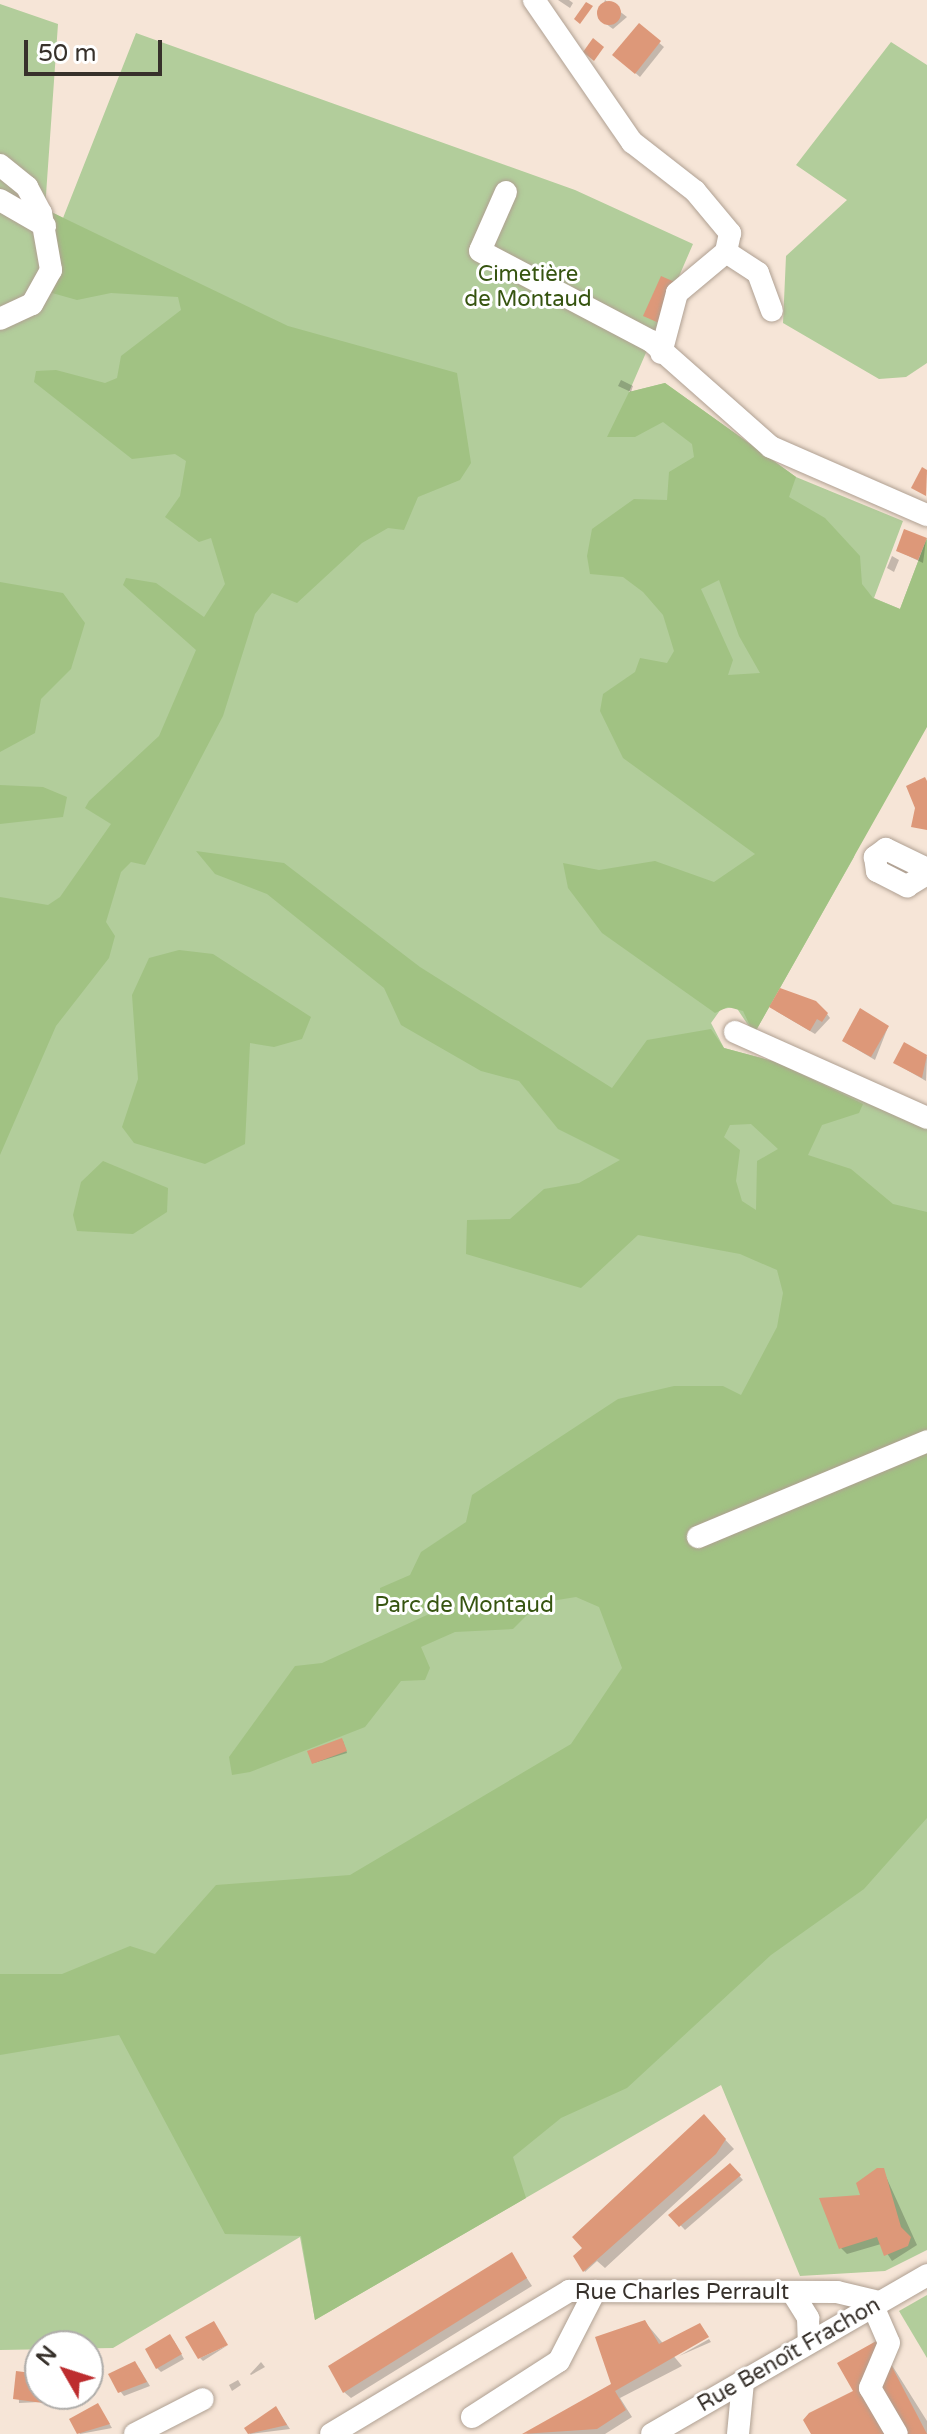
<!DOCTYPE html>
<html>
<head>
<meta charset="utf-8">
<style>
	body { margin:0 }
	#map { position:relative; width:927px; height:2434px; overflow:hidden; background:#f6e5d7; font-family:"Varela Round",sans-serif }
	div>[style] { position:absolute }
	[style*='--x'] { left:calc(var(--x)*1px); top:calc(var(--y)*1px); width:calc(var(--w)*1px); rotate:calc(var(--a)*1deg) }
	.green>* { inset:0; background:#b2cd9b }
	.forest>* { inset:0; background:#a1c283 }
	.shadow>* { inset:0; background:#0003 }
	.building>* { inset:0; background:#dd9879 }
	.round { border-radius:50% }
	.roads { filter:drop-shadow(0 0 2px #afa092) drop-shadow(0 0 2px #afa092) }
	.minor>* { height:22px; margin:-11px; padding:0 11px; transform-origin:11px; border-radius:11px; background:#fff }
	span { translate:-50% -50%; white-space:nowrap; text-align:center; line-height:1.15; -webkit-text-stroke:6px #fff; paint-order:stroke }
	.park-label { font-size:22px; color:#365410 }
	.street-label { font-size:22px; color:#37312b }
	.north { position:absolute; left:24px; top:2330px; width:80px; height:80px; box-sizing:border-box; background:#fff; border:2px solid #afadaa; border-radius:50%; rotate:309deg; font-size:22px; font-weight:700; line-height:32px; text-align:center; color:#37312b }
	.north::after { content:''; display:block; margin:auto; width:28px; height:36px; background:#bd2d2f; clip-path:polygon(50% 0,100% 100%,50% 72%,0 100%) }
	.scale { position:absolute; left:24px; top:40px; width:138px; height:36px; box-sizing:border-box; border:4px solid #37312b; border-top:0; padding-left:10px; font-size:24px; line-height:28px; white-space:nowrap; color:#37312b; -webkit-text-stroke:6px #fff; paint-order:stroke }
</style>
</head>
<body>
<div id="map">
	<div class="green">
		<i style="clip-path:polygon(0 4px,58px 24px,45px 209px,63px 218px,136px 33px,575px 190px,693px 244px,629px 392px,665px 383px,796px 477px,903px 521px,874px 598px,900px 609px,927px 538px,854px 857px,754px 1034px,736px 1007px,721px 1009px,711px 1023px,724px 1048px,776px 1062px,927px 1127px,927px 2250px,885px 2271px,800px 2276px,721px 2085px,315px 2320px,300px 2237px,113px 2348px,0 2350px)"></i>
		<i style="clip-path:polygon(891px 42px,927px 65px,927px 363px,906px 377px,879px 379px,783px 323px,786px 256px,847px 200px,796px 165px)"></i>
		<i style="clip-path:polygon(927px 2295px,927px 2358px,899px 2311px)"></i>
	</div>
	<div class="forest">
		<i style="clip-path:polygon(45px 209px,288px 326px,457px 373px,471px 463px,460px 480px,418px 497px,404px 530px,388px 528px,362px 543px,297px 603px,272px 593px,255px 614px,223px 716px,180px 798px,145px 865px,131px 862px,121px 872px,106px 922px,115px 936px,109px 958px,56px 1026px,0 1155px,0 897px,48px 905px,60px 897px,111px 824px,85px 808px,89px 801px,159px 736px,196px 650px,123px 585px,126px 578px,156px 583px,204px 617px,225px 584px,211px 538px,199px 542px,165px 517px,180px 496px,186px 461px,175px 454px,132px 459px,34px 382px,36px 371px,56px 370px,105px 383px,117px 378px,121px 356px,181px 310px,178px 297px,111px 293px,77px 300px,52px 293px)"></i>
		<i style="clip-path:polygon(evenodd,665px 383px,796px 477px,789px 497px,825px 518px,860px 556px,862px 584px,873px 598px,900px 609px,927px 538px,927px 727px,754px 1034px,743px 1011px,728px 1007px,715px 1013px,602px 933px,568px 888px,563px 863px,599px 870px,655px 861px,714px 882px,755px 854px,623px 758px,600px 711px,603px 694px,635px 672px,640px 658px,667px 663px,674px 651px,663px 615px,643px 592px,623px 577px,590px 574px,587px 556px,592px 529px,634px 499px,667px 500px,669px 472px,694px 457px,692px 444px,663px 422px,635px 437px,607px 437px,629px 392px,665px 383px,719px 580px,739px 636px,760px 673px,728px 675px,733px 660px,701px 589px,719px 580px)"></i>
		<i style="clip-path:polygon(0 582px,63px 593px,85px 623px,71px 669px,41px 699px,35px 733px,0 752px)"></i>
		<i style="clip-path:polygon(0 785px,43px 787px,67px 797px,63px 817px,0 824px)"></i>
		<i style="clip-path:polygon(evenodd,196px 851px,284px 863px,420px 967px,612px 1088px,647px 1040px,711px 1029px,724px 1048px,776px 1062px,863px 1104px,859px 1113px,822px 1125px,808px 1155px,851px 1169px,893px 1204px,927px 1212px,927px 1818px,864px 1889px,771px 1955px,627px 2088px,561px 2118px,513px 2157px,526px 2198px,315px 2320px,301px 2236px,225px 2234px,119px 2035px,0 2055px,0 1974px,62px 1974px,130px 1946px,155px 1954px,216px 1885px,350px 1875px,571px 1744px,622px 1668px,599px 1607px,576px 1597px,539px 1603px,513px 1629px,455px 1632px,421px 1647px,430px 1668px,425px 1680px,401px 1681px,365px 1727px,250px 1772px,232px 1775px,229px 1757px,295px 1666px,322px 1663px,440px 1609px,381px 1605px,380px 1588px,410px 1575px,421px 1552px,466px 1522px,472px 1495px,618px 1399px,674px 1386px,723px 1386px,741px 1395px,777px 1327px,783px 1293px,777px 1270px,740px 1254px,638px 1235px,581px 1288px,466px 1254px,467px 1220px,510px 1219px,544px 1189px,579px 1183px,620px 1160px,558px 1129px,519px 1081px,481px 1071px,401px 1025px,384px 988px,267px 894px,215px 874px,196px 851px,751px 1124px,778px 1149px,757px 1161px,756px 1210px,742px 1201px,736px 1181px,740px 1150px,724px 1137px,730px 1125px,751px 1124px)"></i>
		<i style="clip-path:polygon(179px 950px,213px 954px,311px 1017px,302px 1039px,274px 1047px,250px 1043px,245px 1144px,205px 1164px,134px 1143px,122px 1127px,138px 1079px,132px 995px,149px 958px)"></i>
		<i style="clip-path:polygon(103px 1161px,168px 1188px,167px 1212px,133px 1234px,77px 1231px,73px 1215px,81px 1182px)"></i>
	</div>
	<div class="shadow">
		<i style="clip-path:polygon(558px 0,569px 0,573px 3px,570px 8px)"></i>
		<i style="clip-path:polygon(605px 0,627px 17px,613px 29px,598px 18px)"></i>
		<i style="clip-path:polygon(639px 26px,664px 47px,640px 77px,619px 59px)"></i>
		<i style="clip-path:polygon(621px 380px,633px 386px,631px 392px,618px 386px)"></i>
		<i style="clip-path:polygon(926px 540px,923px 563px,898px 551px)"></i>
		<i style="clip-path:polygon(892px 556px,899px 560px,894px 572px,887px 568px)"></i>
		<i style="clip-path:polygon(776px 1011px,827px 1014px,830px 1018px,815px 1034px)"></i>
		<i style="clip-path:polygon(888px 1027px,875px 1060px,848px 1044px)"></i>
		<i style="clip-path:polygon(905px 1045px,927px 1057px,926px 1081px,900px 1066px)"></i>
		<i style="clip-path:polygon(343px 1741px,347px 1753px,314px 1763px)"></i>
		<i style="clip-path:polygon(704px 2117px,734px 2149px,605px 2268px,597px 2261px,585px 2272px,576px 2257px)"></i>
		<i style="clip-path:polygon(730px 2165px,743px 2180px,685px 2230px,671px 2215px)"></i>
		<i style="clip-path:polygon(883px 2170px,917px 2245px,892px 2261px,881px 2244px,847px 2254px,841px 2248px)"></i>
		<i style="clip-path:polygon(511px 2254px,532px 2286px,351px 2398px,344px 2392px)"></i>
		<i style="clip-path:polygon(645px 2322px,682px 2366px,620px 2398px,632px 2417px,605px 2434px,526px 2434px,613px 2385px)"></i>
		<i style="clip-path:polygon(709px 2339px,711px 2342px,679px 2356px)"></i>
		<i style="clip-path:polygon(174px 2341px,184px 2359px,161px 2372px,157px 2368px)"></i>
		<i style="clip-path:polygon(878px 2343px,927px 2421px,927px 2434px,813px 2434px,858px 2399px,840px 2363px)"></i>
		<i style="clip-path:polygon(228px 2345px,203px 2361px,200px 2358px)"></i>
		<i style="clip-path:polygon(261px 2362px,265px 2367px,251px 2375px,250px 2374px)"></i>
		<i style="clip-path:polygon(139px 2368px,150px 2386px,124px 2396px,120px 2391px)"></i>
		<i style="clip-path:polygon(18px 2373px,40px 2373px,40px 2394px,62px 2394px,61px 2401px,19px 2403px)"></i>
		<i style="clip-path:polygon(238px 2380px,241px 2385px,232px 2391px,229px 2385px)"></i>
		<i style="clip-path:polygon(98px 2405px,112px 2428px,80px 2434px,72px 2419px)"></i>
		<i style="clip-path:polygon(276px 2408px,290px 2429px,250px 2434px,247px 2428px)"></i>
	</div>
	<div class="building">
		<i class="round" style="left:597px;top:1px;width:24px;height:24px"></i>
		<i style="clip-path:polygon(586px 2px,593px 6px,580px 24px,574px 19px)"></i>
		<i style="clip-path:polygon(639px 23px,661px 41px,635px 74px,612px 55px)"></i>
		<i style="clip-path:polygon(593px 38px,604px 47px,594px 61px,583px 52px)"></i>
		<i style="clip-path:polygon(661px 276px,677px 283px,659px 323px,643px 316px)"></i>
		<i style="clip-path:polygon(922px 467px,927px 470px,926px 496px,911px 488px)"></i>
		<i style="clip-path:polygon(904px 529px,927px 538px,918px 560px,896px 551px)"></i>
		<i style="clip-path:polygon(925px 777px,927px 781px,927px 830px,911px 827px,915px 808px,906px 786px)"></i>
		<i style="clip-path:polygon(780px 988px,816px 1001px,828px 1013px,822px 1022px,817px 1019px,810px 1031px,769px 1007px)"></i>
		<i style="clip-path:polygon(860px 1008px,889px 1026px,871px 1057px,842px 1041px)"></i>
		<i style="clip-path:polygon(904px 1042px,927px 1055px,922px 1078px,893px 1063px)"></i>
		<i style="clip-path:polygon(342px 1738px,347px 1751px,312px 1764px,307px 1751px)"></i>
		<i style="clip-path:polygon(704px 2114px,726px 2139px,716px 2154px,583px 2272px,573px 2256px,582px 2248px,572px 2237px)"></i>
		<i style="clip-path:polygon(730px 2163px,741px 2175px,679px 2227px,668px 2215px)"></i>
		<i style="clip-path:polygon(877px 2168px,884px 2168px,901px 2227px,911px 2237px,908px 2246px,884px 2256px,877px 2237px,839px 2249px,819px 2198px,860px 2195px,856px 2183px)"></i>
		<i style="clip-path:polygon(512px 2252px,527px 2278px,343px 2393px,328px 2366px)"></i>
		<i style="clip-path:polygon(645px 2320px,659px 2344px,700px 2323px,709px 2337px,615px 2391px,626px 2410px,597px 2429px,522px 2434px,611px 2384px,595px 2337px)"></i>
		<i style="clip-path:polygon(214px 2321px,228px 2345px,198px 2359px,185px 2337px)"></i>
		<i style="clip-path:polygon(170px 2334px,182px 2354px,156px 2369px,145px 2349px)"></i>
		<i style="clip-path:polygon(878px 2340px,927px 2434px,811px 2434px,803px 2420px,809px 2413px,853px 2391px,837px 2363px)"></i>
		<i style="clip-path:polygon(135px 2361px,147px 2382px,118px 2393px,108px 2374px)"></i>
		<i style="clip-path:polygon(16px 2371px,40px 2374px,43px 2403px,13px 2399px)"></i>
		<i style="clip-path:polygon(98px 2403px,110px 2424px,77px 2434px,69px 2419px)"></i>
		<i style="clip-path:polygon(276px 2406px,287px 2425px,248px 2434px,244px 2428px)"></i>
	</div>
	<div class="roads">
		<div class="minor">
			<i style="--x:534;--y:0;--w:173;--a:55.4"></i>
			<i style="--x:632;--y:142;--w:80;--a:37.9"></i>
			<i style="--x:695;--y:191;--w:55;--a:50.2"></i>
			<i style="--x:730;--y:233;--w:19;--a:102"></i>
			<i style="--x:726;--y:252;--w:64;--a:140.1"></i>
			<i style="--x:677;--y:293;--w:62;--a:104.9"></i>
			<i style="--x:0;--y:165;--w:35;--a:39"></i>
			<i style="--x:27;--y:187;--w:30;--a:62"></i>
			<i style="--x:41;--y:213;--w:58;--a:80"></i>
			<i style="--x:51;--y:270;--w:39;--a:119"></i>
			<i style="--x:32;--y:304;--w:35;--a:155"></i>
			<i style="--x:506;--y:192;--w:64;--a:113.8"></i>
			<i style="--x:480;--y:251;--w:193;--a:27.8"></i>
			<i style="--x:651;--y:341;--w:160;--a:41.5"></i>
			<i style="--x:771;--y:447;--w:170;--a:23.6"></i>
			<i style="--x:0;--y:200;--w:52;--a:30"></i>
			<i style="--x:726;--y:252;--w:38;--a:33"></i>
			<i style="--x:758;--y:273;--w:40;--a:69.8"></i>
			<i style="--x:927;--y:869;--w:46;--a:-154"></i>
			<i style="--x:886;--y:849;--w:14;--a:144"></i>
			<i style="--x:875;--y:857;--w:14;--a:82"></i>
			<i style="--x:877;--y:871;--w:34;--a:27"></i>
			<i style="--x:907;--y:886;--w:23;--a:-31"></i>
			<i style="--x:735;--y:1032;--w:210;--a:24.1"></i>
			<i style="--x:698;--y:1537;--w:248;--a:-22.7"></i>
			<i style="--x:792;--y:2292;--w:31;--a:58"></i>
			<i style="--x:808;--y:2318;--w:24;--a:88"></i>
			<i style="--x:873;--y:2306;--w:40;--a:66.6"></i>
			<i style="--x:889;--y:2343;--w:49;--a:112.9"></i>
			<i style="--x:870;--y:2388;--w:53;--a:59.6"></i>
			<i style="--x:472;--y:2417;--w:103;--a:-32.8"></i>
			<i style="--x:559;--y:2361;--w:79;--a:-62.8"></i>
			<i style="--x:135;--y:2434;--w:76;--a:-27.2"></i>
			<i style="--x:331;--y:2434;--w:278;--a:-31"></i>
			<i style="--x:569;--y:2291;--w:268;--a:0.2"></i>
			<i style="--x:837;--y:2292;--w:43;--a:13.4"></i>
			<i style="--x:652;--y:2434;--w:318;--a:-30"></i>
			<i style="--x:738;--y:2434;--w:52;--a:-84.5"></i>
		</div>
	</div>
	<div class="park-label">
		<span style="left:528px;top:287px">Cimetière<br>de Montaud</span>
		<span style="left:464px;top:1606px">Parc de Montaud</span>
	</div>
	<div class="street-label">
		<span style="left:682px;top:2293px">Rue Charles Perrault</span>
		<span style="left:789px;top:2355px;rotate:-30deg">Rue Benoît Frachon</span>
	</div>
	<div class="north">N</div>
	<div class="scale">50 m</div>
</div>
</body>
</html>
